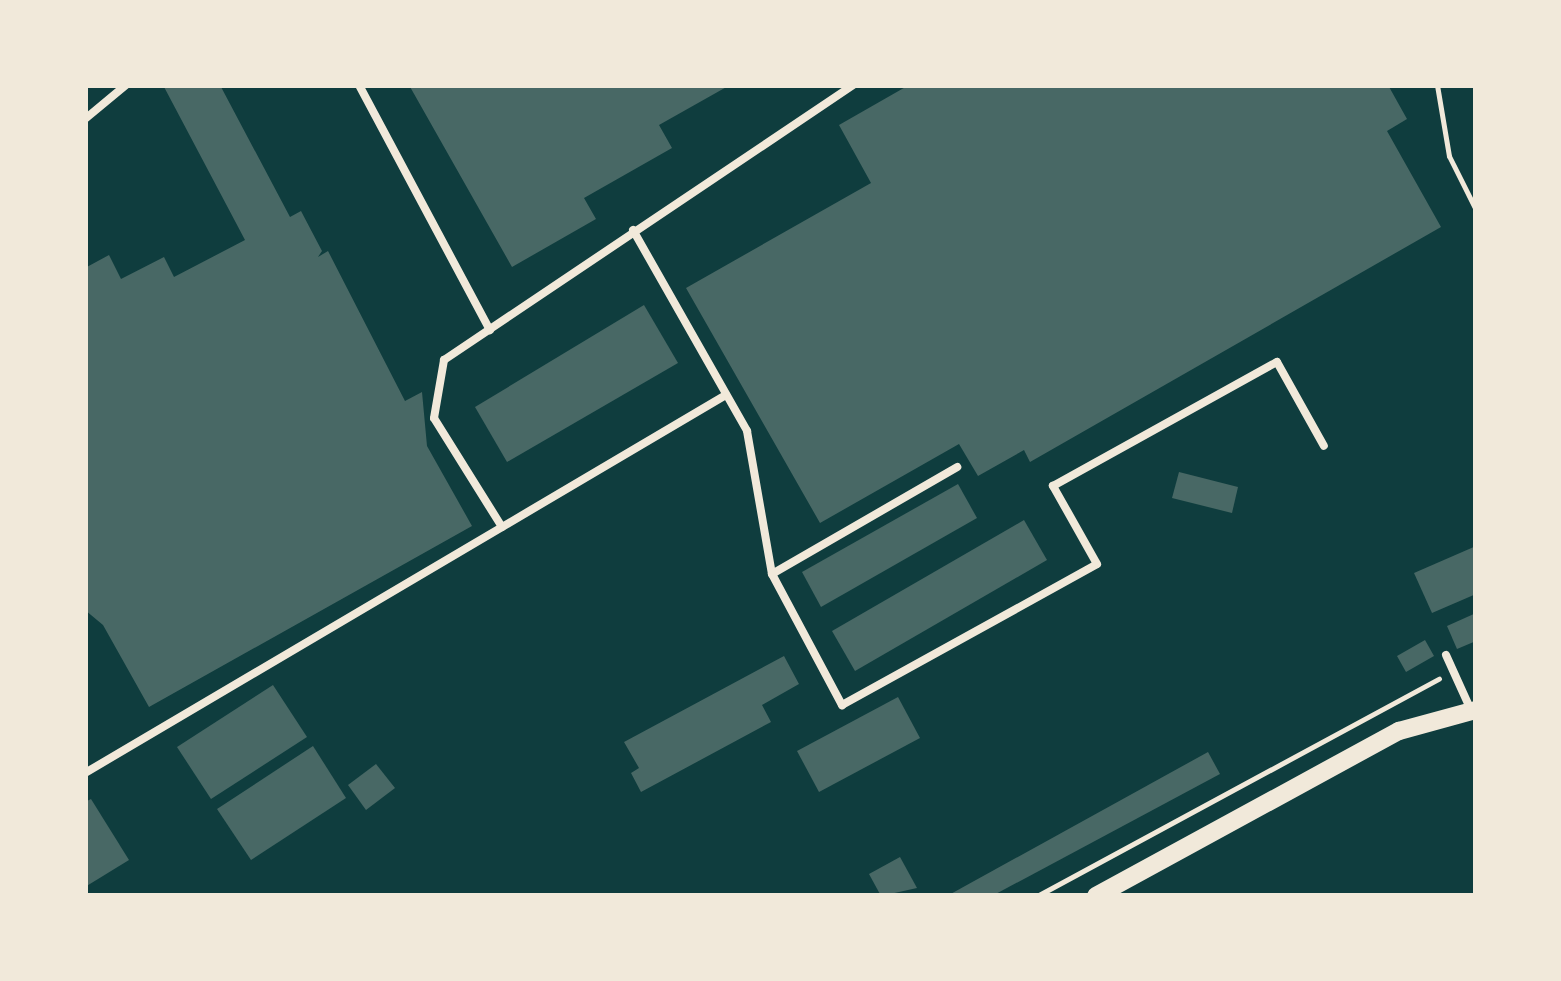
<!DOCTYPE html>
<html>
<head>
<meta charset="utf-8">
<style>
	body { margin:0 }
	#map { position:relative; width:1561px; height:981px; overflow:hidden; background:#0f3d3e; font-family:Arial,sans-serif }
	div>[style] { position:absolute }
	[style*='--x'] { left:calc(var(--x)*1px); top:calc(var(--y)*1px); width:calc(var(--w)*1px); rotate:calc(var(--a)*1deg) }
	.building>* { inset:0; background:#486865 }
	.path>* { height:5px; margin:-2.5px; padding:0 2.5px; transform-origin:2.5px; border-radius:2.5px; background:#f1e9da }
	.service>* { height:8px; margin:-4px; padding:0 4px; transform-origin:4px; border-radius:4px; background:#f1e9da }
	.tertiary>* { height:18px; margin:-9px; padding:0 9px; transform-origin:9px; border-radius:9px; background:#f1e9da }
	span { translate:-50% -50%; white-space:nowrap; text-align:center; line-height:1.15; -webkit-text-stroke:9px #f1e9da; paint-order:stroke }
	.frame { position:absolute; inset:0; border:88px solid #f1e9da; pointer-events:none }
</style>
</head>
<body>
<div id="map">
	<div class="building">
		<i style="clip-path:polygon(163px 85px,220px 85px,290px 217px,301px 211px,322px 251px,318px 257px,328px 251px,405px 401px,422px 392px,427px 446px,472px 526px,149px 707px,103px 625px,85px 610px,85px 268px,109px 255px,121px 279px,164px 257px,174px 277px,245px 240px)"></i>
		<i style="clip-path:polygon(409px 85px,730px 85px,659px 125px,672px 148px,584px 198px,596px 219px,512px 267px)"></i>
		<i style="clip-path:polygon(909px 85px,1388px 85px,1407px 119px,1387px 131px,1441px 227px,1030px 462px,1024px 450px,978px 476px,959px 444px,820px 523px,686px 288px,871px 183px,839px 125px)"></i>
		<i style="clip-path:polygon(644px 305px,678px 363px,507px 462px,475px 407px)"></i>
		<i style="clip-path:polygon(1179px 472px,1238px 487px,1232px 513px,1172px 498px)"></i>
		<i style="clip-path:polygon(958px 484px,977px 518px,821px 607px,802px 572px)"></i>
		<i style="clip-path:polygon(1024px 520px,1047px 560px,855px 671px,832px 631px)"></i>
		<i style="clip-path:polygon(1476px 546px,1476px 594px,1432px 613px,1414px 573px)"></i>
		<i style="clip-path:polygon(1476px 613px,1476px 641px,1457px 649px,1447px 626px)"></i>
		<i style="clip-path:polygon(1425px 640px,1434px 656px,1406px 672px,1397px 656px)"></i>
		<i style="clip-path:polygon(784px 656px,799px 684px,762px 705px,771px 722px,641px 792px,631px 773px,639px 768px,624px 742px)"></i>
		<i style="clip-path:polygon(273px 685px,307px 737px,211px 799px,177px 747px)"></i>
		<i style="clip-path:polygon(898px 697px,920px 738px,819px 792px,797px 751px)"></i>
		<i style="clip-path:polygon(313px 746px,346px 798px,251px 860px,217px 809px)"></i>
		<i style="clip-path:polygon(1208px 752px,1220px 774px,992px 896px,947px 896px)"></i>
		<i style="clip-path:polygon(376px 764px,395px 788px,366px 810px,348px 785px)"></i>
		<i style="clip-path:polygon(91px 799px,129px 860px,85px 887px,85px 802px)"></i>
		<i style="clip-path:polygon(900px 857px,917px 888px,881px 896px,869px 874px)"></i>
	</div>
	<div class="path">
		<i style="--x:1437;--y:85;--w:72;--a:80.4"></i>
		<i style="--x:1449;--y:156;--w:60;--a:63.4"></i>
		<i style="--x:1037;--y:896;--w:457;--a:-28.4"></i>
	</div>
	<div class="service">
		<i style="--x:359;--y:85;--w:278;--a:61.9"></i>
		<i style="--x:85;--y:119;--w:53;--a:-39.7"></i>
		<i style="--x:633;--y:230;--w:231;--a:60.4"></i>
		<i style="--x:747;--y:431;--w:145;--a:80.1"></i>
		<i style="--x:772;--y:574;--w:149;--a:61.9"></i>
		<i style="--x:842;--y:705;--w:291;--a:-28.9"></i>
		<i style="--x:1097;--y:564;--w:90;--a:-119.4"></i>
		<i style="--x:1053;--y:486;--w:256;--a:-29"></i>
		<i style="--x:1277;--y:362;--w:96;--a:60.8"></i>
		<i style="--x:502;--y:527;--w:128;--a:-122"></i>
		<i style="--x:434;--y:418;--w:59;--a:-80.2"></i>
		<i style="--x:444;--y:360;--w:493;--a:-33.9"></i>
		<i style="--x:772;--y:574;--w:214;--a:-30"></i>
		<i style="--x:1446;--y:655;--w:58;--a:65.6"></i>
		<i style="--x:85;--y:773;--w:744;--a:-30.53"></i>
	</div>
	<div class="tertiary">
		<i style="--x:1096;--y:896;--w:345;--a:-28.6"></i>
		<i style="--x:1399;--y:731;--w:80;--a:-15.3"></i>
	</div>
	<div class="frame"></div>
</div>
</body>
</html>
